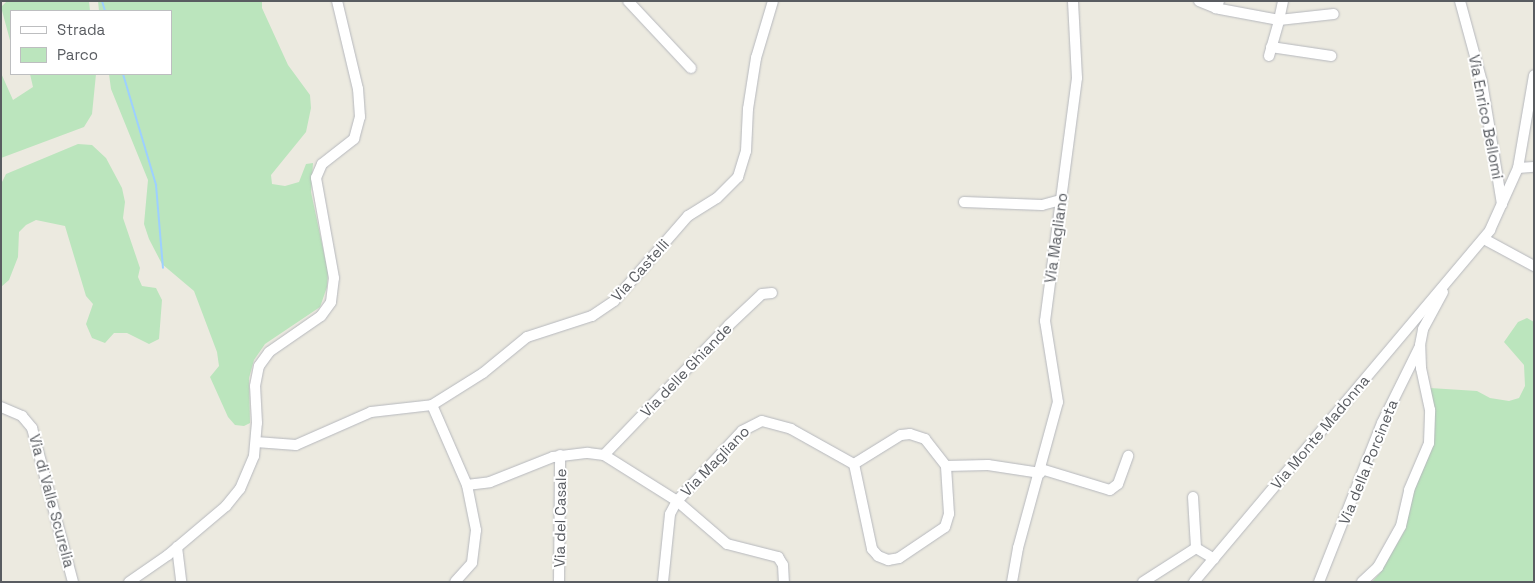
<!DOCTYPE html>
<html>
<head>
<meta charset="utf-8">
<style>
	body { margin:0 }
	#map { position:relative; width:1535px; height:583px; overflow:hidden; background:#eceae0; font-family:"Space Grotesk",sans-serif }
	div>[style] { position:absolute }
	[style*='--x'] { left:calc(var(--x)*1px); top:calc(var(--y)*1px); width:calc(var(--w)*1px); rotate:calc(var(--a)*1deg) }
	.green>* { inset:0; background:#bbe5bd }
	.stream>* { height:2px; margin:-1px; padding:0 1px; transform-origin:1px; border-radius:1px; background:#9dd0ff }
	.roads { filter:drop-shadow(0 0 1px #b6b8bd) drop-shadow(0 0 1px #b6b8bd) }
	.minor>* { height:10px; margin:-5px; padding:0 5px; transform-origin:5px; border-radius:5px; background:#fff }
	span { translate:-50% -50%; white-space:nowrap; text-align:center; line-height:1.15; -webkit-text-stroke:4px #fff; paint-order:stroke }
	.street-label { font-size:15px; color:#595c61 }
	.frame { position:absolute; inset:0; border:2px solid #595c61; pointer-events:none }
	.legend { position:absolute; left:10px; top:10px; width:162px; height:65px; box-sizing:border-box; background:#fff; border:1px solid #bdbec0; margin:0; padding:6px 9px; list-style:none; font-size:15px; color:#595c61 }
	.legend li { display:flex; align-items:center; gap:10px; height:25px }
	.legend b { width:25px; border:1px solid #bdbec0 }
</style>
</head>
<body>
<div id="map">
	<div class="green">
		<i style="clip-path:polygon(7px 1px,89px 1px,90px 11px,11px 11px,11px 44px,1px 7px)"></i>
		<i style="clip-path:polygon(98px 1px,262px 1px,262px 8px,288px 65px,310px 95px,311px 108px,306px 132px,271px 175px,272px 184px,285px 186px,299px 182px,306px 164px,313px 163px,311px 192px,328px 272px,327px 287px,320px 307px,265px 344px,254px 360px,249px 378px,250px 423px,244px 426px,235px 425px,228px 417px,210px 377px,219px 366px,217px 352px,194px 291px,162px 264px,149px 239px,144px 224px,148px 180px,111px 89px,109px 74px,171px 74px,171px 11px,99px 11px)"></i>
		<i style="clip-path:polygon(1px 73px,13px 100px,33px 87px,30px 74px,96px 74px,92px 114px,84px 127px,1px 158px)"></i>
		<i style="clip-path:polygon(78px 144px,92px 145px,106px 158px,122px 188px,125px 202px,123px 218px,140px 268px,138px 277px,142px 286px,156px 288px,162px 300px,159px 339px,149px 344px,127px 333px,114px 333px,105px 343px,92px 338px,86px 324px,93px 304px,86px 296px,65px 226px,36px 220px,26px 225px,19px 232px,18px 257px,9px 280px,1px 287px,1px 184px,6px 174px)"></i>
		<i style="clip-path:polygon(1527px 318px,1534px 322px,1534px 582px,1372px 582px,1380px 573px,1405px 530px,1415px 484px,1433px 443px,1430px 388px,1477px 391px,1490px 398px,1509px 401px,1519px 398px,1525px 386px,1524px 365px,1504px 342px,1518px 322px)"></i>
	</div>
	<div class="stream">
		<i style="--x:102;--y:1;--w:10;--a:73"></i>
		<i style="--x:123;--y:74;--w:116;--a:73.4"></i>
		<i style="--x:156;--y:185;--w:83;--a:85.2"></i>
	</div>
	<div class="roads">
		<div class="minor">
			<i style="--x:628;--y:1;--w:92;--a:46.8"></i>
			<i style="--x:1199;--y:1;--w:18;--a:22"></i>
			<i style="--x:1219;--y:1;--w:8;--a:113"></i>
			<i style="--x:1216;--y:8;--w:4;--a:14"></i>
			<i style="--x:1220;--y:9;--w:60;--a:10.6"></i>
			<i style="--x:1279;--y:20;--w:19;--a:-78"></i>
			<i style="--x:1460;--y:1;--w:84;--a:74.8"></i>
			<i style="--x:1482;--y:82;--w:124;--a:80.7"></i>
			<i style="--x:1271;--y:47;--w:61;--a:8.5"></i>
			<i style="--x:1269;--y:56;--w:37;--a:-74"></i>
			<i style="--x:1279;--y:20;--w:55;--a:-6.2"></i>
			<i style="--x:1518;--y:168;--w:16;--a:-4"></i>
			<i style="--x:964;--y:202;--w:78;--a:2.2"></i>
			<i style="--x:1042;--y:205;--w:20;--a:-15"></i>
			<i style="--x:1484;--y:239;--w:57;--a:28.4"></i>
			<i style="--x:432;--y:405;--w:87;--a:66.4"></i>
			<i style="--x:467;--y:485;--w:46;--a:78.7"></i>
			<i style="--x:476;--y:530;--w:33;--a:97"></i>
			<i style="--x:472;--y:563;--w:25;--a:132"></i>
			<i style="--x:1;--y:407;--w:23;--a:23"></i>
			<i style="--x:22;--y:416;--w:16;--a:50"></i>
			<i style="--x:32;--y:428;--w:159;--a:75.1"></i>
			<i style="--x:256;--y:442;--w:40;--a:4.3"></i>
			<i style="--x:296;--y:445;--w:82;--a:-23.7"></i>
			<i style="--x:371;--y:412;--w:61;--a:-6.5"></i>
			<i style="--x:432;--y:405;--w:60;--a:-32.1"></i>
			<i style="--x:483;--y:373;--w:57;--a:-39.3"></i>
			<i style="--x:527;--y:337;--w:68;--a:-17.9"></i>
			<i style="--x:592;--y:316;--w:27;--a:-34"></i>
			<i style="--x:614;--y:301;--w:113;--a:-49"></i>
			<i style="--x:688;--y:216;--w:34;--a:-32"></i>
			<i style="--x:717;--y:198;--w:30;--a:-45"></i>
			<i style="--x:738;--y:177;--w:27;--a:-73"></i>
			<i style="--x:746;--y:151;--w:42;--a:-87.3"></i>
			<i style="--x:748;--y:109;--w:52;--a:-81.1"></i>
			<i style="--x:756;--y:58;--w:59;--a:-73.4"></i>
			<i style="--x:604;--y:455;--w:180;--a:-46.1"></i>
			<i style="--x:729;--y:325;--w:45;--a:-43.2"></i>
			<i style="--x:762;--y:294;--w:10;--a:-6"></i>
			<i style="--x:854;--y:464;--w:87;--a:78"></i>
			<i style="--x:872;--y:549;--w:9;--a:49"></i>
			<i style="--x:878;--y:556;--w:11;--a:22"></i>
			<i style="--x:888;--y:560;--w:11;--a:-10"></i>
			<i style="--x:899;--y:558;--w:55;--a:-34"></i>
			<i style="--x:945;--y:527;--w:14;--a:-73"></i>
			<i style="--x:949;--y:514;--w:48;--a:-93.6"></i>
			<i style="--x:1041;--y:469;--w:72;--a:16.9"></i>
			<i style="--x:1110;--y:490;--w:10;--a:-37"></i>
			<i style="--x:1118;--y:484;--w:30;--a:-70"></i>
			<i style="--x:467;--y:485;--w:23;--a:-7"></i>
			<i style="--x:490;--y:482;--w:68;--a:-21.6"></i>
			<i style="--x:553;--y:457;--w:35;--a:-7"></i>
			<i style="--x:588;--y:453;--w:16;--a:7"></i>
			<i style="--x:604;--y:455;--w:86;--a:32.2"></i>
			<i style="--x:677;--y:501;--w:96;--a:-47.1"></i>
			<i style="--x:742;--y:431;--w:22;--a:-27"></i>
			<i style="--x:762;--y:421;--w:30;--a:15"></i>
			<i style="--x:791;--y:429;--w:72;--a:29.1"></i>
			<i style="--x:854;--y:464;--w:55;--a:-31.7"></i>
			<i style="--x:901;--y:435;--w:9;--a:-6"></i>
			<i style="--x:910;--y:434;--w:16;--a:18"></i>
			<i style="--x:925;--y:439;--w:34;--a:52"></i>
			<i style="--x:946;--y:466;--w:42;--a:-1.4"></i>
			<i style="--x:988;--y:465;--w:53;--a:8.7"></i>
			<i style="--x:1193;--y:497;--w:51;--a:86.6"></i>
			<i style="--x:1196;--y:548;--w:21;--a:31"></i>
			<i style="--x:177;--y:547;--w:35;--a:83"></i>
			<i style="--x:129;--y:582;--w:47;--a:-34.7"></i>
			<i style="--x:168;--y:555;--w:76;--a:-40.2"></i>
			<i style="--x:226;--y:506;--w:22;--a:-51"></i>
			<i style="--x:240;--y:489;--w:36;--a:-67"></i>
			<i style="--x:254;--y:456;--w:33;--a:-85"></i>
			<i style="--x:257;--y:423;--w:37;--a:-93"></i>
			<i style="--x:255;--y:386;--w:20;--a:-79"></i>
			<i style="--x:259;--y:366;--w:17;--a:-54"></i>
			<i style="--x:269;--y:352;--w:63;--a:-34.7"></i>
			<i style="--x:321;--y:316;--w:17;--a:-54"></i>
			<i style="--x:331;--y:302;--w:24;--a:-83"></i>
			<i style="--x:334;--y:278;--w:102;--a:-100.2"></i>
			<i style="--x:316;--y:178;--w:15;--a:-67"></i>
			<i style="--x:322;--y:164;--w:41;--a:-38"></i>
			<i style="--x:354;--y:139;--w:23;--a:-75"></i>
			<i style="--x:360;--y:117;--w:28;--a:-94"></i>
			<i style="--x:358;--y:89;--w:90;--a:-103.4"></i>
			<i style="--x:559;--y:582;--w:127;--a:-89.5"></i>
			<i style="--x:663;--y:582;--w:68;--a:-84.1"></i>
			<i style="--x:670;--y:514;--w:15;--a:-62"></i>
			<i style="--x:677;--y:501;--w:66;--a:40.7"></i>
			<i style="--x:727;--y:544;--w:53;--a:14.3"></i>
			<i style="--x:778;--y:557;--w:9;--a:58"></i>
			<i style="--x:783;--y:565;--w:17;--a:87"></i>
			<i style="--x:1012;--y:582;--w:35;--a:-80"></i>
			<i style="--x:1018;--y:548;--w:151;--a:-74.7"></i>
			<i style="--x:1058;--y:402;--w:82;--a:-99.1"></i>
			<i style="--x:1045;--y:321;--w:245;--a:-82.5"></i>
			<i style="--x:1077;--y:78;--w:77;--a:-93"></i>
			<i style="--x:1143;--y:582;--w:63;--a:-32.7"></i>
			<i style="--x:1194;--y:582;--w:460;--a:-49.9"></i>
			<i style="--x:1490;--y:230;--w:68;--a:-65.7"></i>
			<i style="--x:1518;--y:168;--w:94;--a:-80.2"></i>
			<i style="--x:1319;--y:582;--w:171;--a:-68.4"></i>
			<i style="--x:1382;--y:423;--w:84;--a:-63.7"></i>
			<i style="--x:1362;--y:582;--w:22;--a:-43"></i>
			<i style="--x:1378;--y:567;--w:47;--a:-60.7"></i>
			<i style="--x:1401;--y:526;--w:37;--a:-77"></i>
			<i style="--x:1409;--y:490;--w:51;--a:-66.9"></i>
			<i style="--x:1429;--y:443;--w:33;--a:-88"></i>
			<i style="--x:1430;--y:410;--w:43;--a:-102.1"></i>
			<i style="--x:1421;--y:368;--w:23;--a:-92"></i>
			<i style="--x:1420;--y:345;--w:16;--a:-79"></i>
			<i style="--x:1423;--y:329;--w:42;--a:-61.6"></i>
		</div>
	</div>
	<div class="street-label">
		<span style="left:1486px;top:117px;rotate:79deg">Via Enrico Bellomi</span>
		<span style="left:1056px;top:238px;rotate:-82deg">Via Magliano</span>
		<span style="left:640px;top:270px;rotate:-48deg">Via Castelli</span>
		<span style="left:686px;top:370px;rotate:-46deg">Via delle Ghiande</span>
		<span style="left:1320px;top:432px;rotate:-50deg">Via Monte Madonna</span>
		<span style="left:715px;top:461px;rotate:-46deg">Via Magliano</span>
		<span style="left:1368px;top:462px;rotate:-68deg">Via della Porcineta</span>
		<span style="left:52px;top:501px;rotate:75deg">Via di Valle Scurelia</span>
		<span style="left:560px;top:518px;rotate:-89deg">Via del Casale</span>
	</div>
	<div class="frame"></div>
	<ul class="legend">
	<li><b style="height:6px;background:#fff"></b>Strada</li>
	<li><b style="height:14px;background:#bbe5bd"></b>Parco</li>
	</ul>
</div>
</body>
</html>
